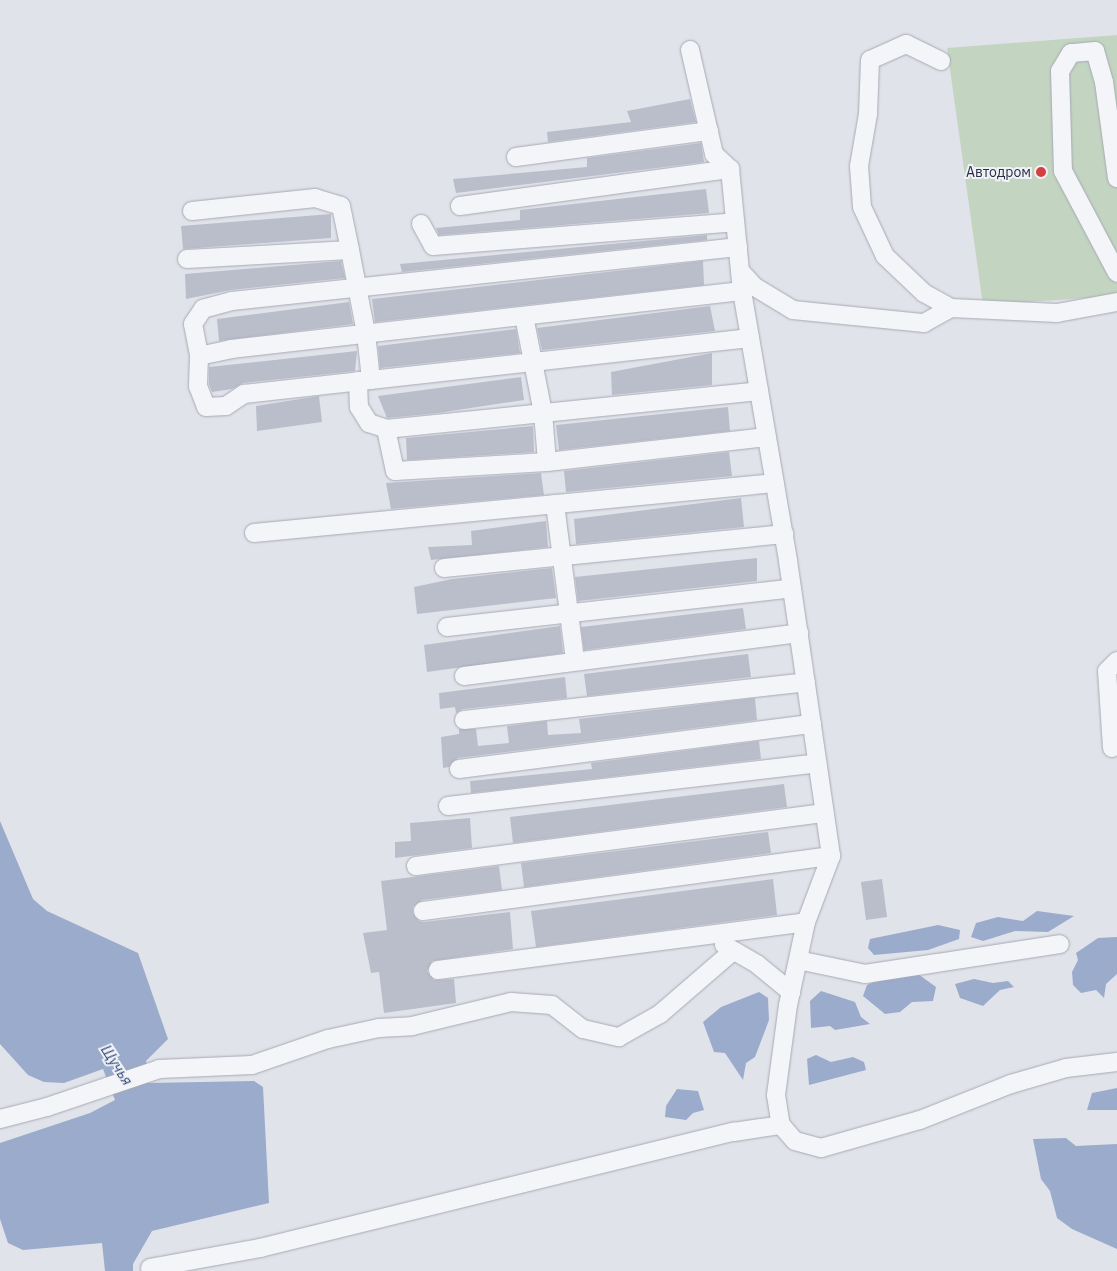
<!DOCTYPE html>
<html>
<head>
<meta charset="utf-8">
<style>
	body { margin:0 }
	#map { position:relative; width:1117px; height:1271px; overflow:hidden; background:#e1e3ea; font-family:"IBM Plex Sans",sans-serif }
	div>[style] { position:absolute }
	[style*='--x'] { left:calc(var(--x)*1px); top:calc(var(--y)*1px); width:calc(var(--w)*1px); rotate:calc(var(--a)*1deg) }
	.green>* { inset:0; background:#c3d5c1 }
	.water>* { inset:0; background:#9aabcc }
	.building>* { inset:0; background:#babeca }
	.roads { filter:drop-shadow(0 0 1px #a6a9b5) drop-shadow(0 0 1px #a6a9b5) }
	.minor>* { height:18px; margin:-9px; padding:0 9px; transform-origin:9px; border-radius:9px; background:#f4f5f8 }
	.dots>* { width:14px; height:14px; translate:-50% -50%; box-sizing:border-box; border:2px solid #f0f2f7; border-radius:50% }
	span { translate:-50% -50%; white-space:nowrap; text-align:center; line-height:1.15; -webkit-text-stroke:4px #f0f2f7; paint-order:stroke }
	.poi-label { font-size:14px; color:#282e43 }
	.right { translate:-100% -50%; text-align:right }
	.water-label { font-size:15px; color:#304779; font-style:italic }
</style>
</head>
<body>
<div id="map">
	<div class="green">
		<i style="clip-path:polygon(1117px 35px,1117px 296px,983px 305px,947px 48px)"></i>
	</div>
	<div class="water">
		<i style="clip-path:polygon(0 821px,33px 899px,47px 911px,138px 953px,168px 1039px,146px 1061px,148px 1083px,254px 1081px,263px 1087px,269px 1203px,152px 1231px,133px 1264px,133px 1271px,105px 1271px,102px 1243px,23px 1250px,8px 1243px,0 1219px,0 1143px,90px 1113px,115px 1100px,103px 1069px,64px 1083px,44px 1082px,28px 1075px,0 1044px)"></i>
		<i style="clip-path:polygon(1037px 911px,1074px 916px,1048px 932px,1015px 931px,983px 941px,971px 937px,976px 923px,998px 917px,1023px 921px)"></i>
		<i style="clip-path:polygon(938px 925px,960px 930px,959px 939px,928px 950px,874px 955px,868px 948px,870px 939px)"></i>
		<i style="clip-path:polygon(1117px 937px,1117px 974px,1106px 984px,1104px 998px,1096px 990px,1081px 993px,1073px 985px,1072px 972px,1078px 960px,1076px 953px,1098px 938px)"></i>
		<i style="clip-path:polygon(918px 974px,936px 987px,933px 1001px,912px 1002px,900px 1012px,885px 1014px,863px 996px,867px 985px,878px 980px)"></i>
		<i style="clip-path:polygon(974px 979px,993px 983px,1008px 981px,1014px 987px,1000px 990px,983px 1006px,960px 998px,955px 984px)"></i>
		<i style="clip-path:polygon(821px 991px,855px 1002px,861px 1017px,870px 1024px,835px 1030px,830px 1026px,811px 1028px,810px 1001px)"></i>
		<i style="clip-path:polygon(759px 992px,768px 998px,769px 1020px,755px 1057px,746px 1063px,743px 1080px,725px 1053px,714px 1052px,703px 1022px,721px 1007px)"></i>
		<i style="clip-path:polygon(816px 1055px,831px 1062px,853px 1057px,864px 1062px,866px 1070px,809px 1085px,807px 1059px)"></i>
		<i style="clip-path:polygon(1117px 1088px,1117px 1110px,1087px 1110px,1092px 1093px)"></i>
		<i style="clip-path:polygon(677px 1089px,698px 1091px,704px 1110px,693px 1113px,686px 1120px,665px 1117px,666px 1106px)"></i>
		<i style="clip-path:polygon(1066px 1138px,1076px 1146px,1117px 1144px,1117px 1249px,1072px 1229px,1057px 1218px,1050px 1191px,1041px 1179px,1033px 1139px)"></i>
	</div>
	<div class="building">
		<i style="clip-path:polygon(690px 99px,696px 122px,548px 142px,547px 132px,631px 122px,627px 111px)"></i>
		<i style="clip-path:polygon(701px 143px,704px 162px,456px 193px,453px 179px,587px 167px,587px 158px)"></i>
		<i style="clip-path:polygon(706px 189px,709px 213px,439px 235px,436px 228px,520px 220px,520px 210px)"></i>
		<i style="clip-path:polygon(331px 214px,331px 238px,183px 249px,181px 226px)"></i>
		<i style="clip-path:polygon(707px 235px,707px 240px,402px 272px,400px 264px)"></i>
		<i style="clip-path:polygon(341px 261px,345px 278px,231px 290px,186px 299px,185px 274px)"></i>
		<i style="clip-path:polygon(703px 261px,704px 285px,375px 322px,372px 299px)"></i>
		<i style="clip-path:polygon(349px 302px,353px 324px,219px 341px,217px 319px)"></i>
		<i style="clip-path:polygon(710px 306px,715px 331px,542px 350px,537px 328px)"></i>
		<i style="clip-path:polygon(516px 329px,520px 353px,380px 368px,378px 346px)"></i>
		<i style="clip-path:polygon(357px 351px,355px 371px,243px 383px,232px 389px,212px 392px,209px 384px,209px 367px)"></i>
		<i style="clip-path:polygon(712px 353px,712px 385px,612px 395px,611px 372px)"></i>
		<i style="clip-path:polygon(521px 377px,524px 400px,438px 413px,387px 418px,378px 396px)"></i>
		<i style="clip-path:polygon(319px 396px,322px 422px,257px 431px,256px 406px)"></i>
		<i style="clip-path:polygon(728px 407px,730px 431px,559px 450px,556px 425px)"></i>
		<i style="clip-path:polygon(533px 426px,534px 452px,407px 460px,406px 438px)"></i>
		<i style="clip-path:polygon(729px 452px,732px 476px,566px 492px,564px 471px)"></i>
		<i style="clip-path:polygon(541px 473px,544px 495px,391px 509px,386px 483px)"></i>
		<i style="clip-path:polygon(741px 498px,744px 527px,576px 544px,574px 519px)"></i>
		<i style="clip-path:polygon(546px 521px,548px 547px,431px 560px,428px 547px,472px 545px,471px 531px)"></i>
		<i style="clip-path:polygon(757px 558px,757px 581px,578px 601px,575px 577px)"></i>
		<i style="clip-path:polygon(552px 568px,556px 598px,417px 614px,414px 587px,452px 579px)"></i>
		<i style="clip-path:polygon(743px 608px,746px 629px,584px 650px,581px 627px)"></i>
		<i style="clip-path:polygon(560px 626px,563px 653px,427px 672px,424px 645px)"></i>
		<i style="clip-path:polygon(748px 654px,751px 677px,587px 696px,584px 674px)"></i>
		<i style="clip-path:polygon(565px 677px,567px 698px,463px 709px,456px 713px,455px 707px,440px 709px,439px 693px)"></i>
		<i style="clip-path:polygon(755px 698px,757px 720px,458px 758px,449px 767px,443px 768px,441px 737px,459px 734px,459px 729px,476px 729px,478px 746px,509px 743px,507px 726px,547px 721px,548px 735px,581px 733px,579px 719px)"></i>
		<i style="clip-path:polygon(759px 741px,761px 759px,471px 793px,470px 781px,592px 769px,591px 763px)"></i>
		<i style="clip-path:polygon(784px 784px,787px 807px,513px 843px,510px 817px)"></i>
		<i style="clip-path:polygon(470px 818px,472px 848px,395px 858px,395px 842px,411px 841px,410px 823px)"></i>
		<i style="clip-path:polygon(768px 832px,771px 853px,524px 887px,521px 863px)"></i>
		<i style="clip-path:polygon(499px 866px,502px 890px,422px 900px,413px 907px,413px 913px,419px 921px,424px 922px,510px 912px,513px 949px,432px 961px,427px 971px,434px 980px,454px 979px,456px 1003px,384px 1013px,379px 972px,371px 973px,363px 933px,387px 930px,381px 881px)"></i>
		<i style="clip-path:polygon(773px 879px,777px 915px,536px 947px,531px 911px)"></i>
		<i style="clip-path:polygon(882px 879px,887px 917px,866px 920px,861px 882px)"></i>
	</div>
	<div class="roads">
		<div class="minor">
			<i style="--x:690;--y:50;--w:107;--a:77"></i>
			<i style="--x:714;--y:154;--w:22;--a:43"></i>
			<i style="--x:730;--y:169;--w:123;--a:84.4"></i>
			<i style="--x:742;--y:291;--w:274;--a:80.3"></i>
			<i style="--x:788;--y:561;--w:298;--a:81.7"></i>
			<i style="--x:831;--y:856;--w:71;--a:110.7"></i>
			<i style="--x:806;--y:922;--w:85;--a:102.2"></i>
			<i style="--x:788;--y:1005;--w:91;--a:97.6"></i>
			<i style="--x:776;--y:1095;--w:30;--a:81"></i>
			<i style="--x:781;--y:1125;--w:21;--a:49"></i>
			<i style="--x:795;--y:1141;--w:27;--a:15"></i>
			<i style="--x:821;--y:1148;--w:103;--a:-15.8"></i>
			<i style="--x:920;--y:1120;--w:98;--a:-21.6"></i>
			<i style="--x:1011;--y:1084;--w:57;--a:-16.2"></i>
			<i style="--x:1066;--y:1068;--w:51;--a:-6.7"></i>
			<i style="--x:941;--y:61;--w:39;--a:-154"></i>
			<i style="--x:906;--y:44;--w:39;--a:156"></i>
			<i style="--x:870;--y:60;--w:54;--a:92.1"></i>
			<i style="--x:868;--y:114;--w:53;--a:99.8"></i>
			<i style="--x:859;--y:166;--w:41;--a:85.8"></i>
			<i style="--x:862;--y:207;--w:54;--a:64.9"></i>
			<i style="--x:885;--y:256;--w:54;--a:43.5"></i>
			<i style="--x:924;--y:293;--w:31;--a:29"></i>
			<i style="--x:516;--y:157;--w:195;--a:-7.7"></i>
			<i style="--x:1117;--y:178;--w:97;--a:-97.7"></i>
			<i style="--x:1104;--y:82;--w:32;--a:-106"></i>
			<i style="--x:1095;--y:51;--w:24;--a:175"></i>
			<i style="--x:1071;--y:53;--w:21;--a:121"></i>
			<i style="--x:1060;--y:71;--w:100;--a:88.3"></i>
			<i style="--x:1063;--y:171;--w:115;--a:62.1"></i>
			<i style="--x:460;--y:206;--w:273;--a:-7.8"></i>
			<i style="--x:192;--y:211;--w:124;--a:-6"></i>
			<i style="--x:315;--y:198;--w:27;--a:17"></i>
			<i style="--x:341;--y:206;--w:45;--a:78.4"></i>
			<i style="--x:421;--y:224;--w:25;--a:61"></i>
			<i style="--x:433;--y:246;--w:303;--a:-4.5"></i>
			<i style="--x:738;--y:247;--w:509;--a:173.91"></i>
			<i style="--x:232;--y:301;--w:30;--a:165"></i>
			<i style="--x:203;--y:309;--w:18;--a:124"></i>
			<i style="--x:193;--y:324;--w:33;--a:79"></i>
			<i style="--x:199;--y:356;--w:33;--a:-12"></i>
			<i style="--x:231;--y:349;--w:514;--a:-6.48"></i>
			<i style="--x:187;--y:259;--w:163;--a:-3.2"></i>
			<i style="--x:350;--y:250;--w:85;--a:79.1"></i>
			<i style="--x:366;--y:333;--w:47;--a:83.9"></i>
			<i style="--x:740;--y:271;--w:22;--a:47"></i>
			<i style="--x:755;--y:287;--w:44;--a:31.2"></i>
			<i style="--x:793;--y:310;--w:132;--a:5.7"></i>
			<i style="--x:924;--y:323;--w:31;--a:-29"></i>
			<i style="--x:951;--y:308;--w:106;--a:2.7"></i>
			<i style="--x:1057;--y:313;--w:61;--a:-10.4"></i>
			<i style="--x:524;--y:316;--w:99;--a:78.9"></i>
			<i style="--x:543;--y:413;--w:49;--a:85.3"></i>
			<i style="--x:199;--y:356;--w:30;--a:92"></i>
			<i style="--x:198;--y:386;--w:22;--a:69"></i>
			<i style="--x:206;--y:407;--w:20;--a:-3"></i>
			<i style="--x:226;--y:406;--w:22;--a:-34"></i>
			<i style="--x:244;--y:394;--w:509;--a:-6.32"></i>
			<i style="--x:358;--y:381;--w:26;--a:88"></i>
			<i style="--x:359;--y:407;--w:19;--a:58"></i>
			<i style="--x:369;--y:423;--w:18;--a:19"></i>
			<i style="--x:386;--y:429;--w:43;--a:77.9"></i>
			<i style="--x:395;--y:471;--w:152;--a:-3.4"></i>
			<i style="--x:547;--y:462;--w:221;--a:-6.5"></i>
			<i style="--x:386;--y:429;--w:375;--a:-5.8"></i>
			<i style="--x:555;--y:504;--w:158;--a:82.7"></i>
			<i style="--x:254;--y:533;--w:523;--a:-5.48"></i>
			<i style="--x:444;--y:568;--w:342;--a:-5.7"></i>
			<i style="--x:447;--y:627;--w:347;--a:-6.4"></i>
			<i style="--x:464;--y:676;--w:338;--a:-7.3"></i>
			<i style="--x:464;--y:720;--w:344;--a:-6.3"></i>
			<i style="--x:1112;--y:748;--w:77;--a:-93.7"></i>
			<i style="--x:1107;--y:671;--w:14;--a:-45"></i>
			<i style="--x:459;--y:769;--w:356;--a:-7.3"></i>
			<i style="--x:448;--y:806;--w:372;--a:-6.6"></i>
			<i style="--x:416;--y:866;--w:412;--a:-7.4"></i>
			<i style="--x:423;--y:911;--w:412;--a:-7.7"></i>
			<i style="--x:724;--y:945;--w:39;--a:30"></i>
			<i style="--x:758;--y:965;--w:43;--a:39.3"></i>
			<i style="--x:798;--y:960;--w:68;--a:11.8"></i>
			<i style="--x:865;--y:974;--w:197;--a:-8.7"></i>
			<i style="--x:438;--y:970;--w:371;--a:-7.4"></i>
			<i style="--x:0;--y:1119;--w:49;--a:-14.3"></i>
			<i style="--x:47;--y:1107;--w:118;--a:-18.7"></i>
			<i style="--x:159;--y:1069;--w:93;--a:-2.5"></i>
			<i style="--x:252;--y:1065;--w:80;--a:-18.9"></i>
			<i style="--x:328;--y:1039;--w:52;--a:-12.2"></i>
			<i style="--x:379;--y:1028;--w:33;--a:-3"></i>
			<i style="--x:412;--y:1026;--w:102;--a:-13.6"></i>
			<i style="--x:511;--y:1002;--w:41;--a:4.2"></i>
			<i style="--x:552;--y:1005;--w:39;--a:38"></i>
			<i style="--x:583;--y:1029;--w:37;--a:13"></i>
			<i style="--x:619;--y:1037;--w:47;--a:-29.3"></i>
			<i style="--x:660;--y:1014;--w:96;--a:-40.8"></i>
			<i style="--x:150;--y:1268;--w:112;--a:-10.3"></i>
			<i style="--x:260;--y:1248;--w:488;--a:-13.8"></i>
			<i style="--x:734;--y:1132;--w:48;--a:-8.5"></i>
		</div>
	</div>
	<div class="dots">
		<i style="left:1041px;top:172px;background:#d63f41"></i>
	</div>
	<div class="poi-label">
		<span class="right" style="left:1031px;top:172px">Автодром</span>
	</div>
	<div class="water-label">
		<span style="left:117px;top:1065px;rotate:57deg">Щучья</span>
	</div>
</div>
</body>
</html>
